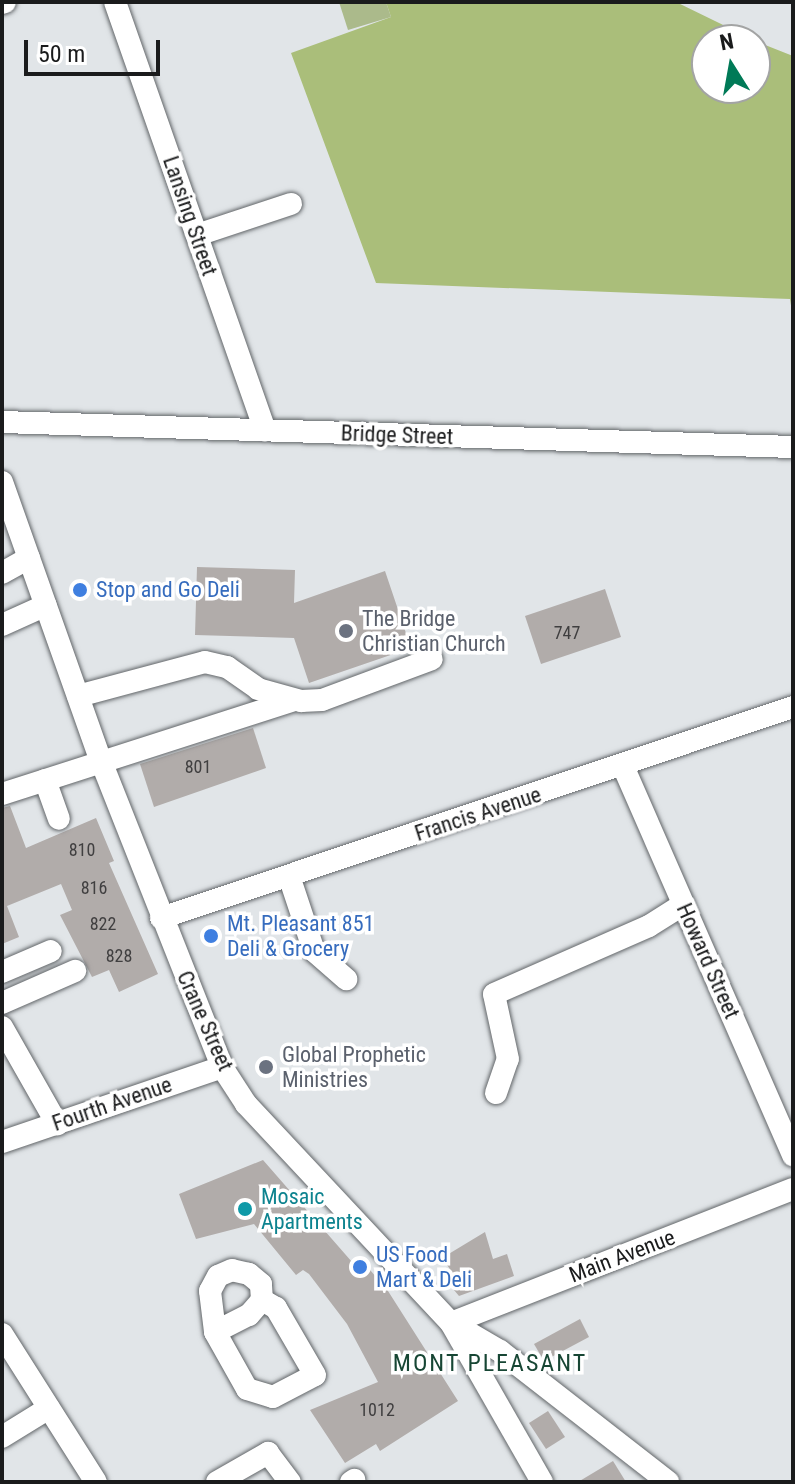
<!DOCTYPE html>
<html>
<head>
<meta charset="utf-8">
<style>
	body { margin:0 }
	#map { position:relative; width:795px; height:1484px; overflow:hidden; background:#e1e5e8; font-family:"Roboto Condensed",sans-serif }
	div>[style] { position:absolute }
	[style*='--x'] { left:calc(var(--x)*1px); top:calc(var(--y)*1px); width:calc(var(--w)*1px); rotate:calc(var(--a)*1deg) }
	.green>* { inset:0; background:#abba8b }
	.forest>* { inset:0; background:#aabe7a }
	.building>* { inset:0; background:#b1acaa }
	.roads { filter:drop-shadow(0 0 2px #626669) drop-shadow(0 0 2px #626669) }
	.minor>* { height:22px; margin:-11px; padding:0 11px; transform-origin:11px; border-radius:11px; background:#fff }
	.dots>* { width:22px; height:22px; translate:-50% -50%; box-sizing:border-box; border:4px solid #fff; border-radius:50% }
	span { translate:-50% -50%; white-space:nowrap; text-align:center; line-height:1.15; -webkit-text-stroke:7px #fff; paint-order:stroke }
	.number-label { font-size:18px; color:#403f40 }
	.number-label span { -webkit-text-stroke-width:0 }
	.street-label { font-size:22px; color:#1a1b1c }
	.shop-label { font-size:22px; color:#366cbe }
	.left { translate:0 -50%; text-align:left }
	.worship-label { font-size:22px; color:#5b616d }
	.culture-label { font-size:22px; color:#0d838f }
	.neighbourhood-label { font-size:24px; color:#174634; letter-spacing:2px }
	.frame { position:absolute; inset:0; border:4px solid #1a1b1c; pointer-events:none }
	.north { position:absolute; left:691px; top:24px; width:80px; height:80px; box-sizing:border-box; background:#fff; border:2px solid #a3a4a4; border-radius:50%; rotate:349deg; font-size:22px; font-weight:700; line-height:32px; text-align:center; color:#1a1b1c }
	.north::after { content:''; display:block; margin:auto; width:28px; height:36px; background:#007a57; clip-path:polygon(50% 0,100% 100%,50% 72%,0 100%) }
	.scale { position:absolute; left:24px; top:40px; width:136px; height:36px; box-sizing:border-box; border:4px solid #1a1b1c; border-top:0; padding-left:10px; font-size:24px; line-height:28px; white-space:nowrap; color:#1a1b1c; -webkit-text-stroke:6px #fff; paint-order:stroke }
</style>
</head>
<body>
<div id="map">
	<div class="green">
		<i style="clip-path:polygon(339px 2px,386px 2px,391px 17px,348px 30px)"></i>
	</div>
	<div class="forest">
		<i style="clip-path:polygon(386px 2px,676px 2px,754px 40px,707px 40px,707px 88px,755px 88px,755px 41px,793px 56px,793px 319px,790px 299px,376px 283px,291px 53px,391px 17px)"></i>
	</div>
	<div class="building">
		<i style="clip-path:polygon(197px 567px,295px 570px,294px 603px,385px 571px,411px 648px,309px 683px,294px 638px,195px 635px)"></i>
		<i style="clip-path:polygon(605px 589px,621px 637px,541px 664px,525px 616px)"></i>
		<i style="clip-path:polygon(253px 728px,266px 768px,154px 807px,140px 764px)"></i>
		<i style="clip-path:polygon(10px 806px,26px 848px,96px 818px,114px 861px,109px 863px,158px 974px,119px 992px,109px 970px,92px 977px,60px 915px,72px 910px,61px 884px,7px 906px,19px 937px,2px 944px,2px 808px)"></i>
		<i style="clip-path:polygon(263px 1160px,352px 1262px,359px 1257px,388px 1291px,458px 1401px,380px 1451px,376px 1444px,345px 1463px,310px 1410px,378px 1382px,347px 1324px,309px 1274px,303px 1270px,296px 1275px,254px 1224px,196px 1239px,179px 1194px)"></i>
		<i style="clip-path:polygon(485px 1232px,493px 1259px,507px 1254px,514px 1276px,459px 1296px,444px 1278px,452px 1272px,442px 1258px)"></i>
		<i style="clip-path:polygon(580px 1319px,589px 1337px,544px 1361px,534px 1344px)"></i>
		<i style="clip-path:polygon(548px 1411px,565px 1437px,546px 1449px,529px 1423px)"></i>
		<i style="clip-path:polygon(613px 1461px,626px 1482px,578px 1482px)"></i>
	</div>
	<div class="roads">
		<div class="minor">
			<i style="--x:115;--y:2;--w:454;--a:70.7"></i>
			<i style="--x:2;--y:3;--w:3;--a:-18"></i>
			<i style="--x:197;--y:235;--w:99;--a:-18.3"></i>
			<i style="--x:2;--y:422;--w:791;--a:1.81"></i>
			<i style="--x:2;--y:482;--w:296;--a:70.5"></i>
			<i style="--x:101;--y:761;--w:329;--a:68.4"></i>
			<i style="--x:222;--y:1067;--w:44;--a:57"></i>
			<i style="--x:246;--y:1104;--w:300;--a:46.9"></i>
			<i style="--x:451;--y:1323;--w:183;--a:60.2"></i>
			<i style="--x:2;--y:573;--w:31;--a:-29"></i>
			<i style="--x:2;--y:625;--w:48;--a:-24.4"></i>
			<i style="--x:78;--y:696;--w:131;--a:-15"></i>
			<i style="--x:205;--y:662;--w:23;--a:13"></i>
			<i style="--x:227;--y:667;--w:38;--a:35"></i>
			<i style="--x:258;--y:689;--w:45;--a:15.6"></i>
			<i style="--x:301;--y:701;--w:21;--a:-3"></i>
			<i style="--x:322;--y:700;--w:117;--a:-20.4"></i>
			<i style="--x:623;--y:766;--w:425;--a:66.4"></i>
			<i style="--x:45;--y:780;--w:41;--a:70.3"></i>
			<i style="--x:2;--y:794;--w:307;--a:-17.8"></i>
			<i style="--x:289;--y:876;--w:79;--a:71.6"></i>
			<i style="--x:314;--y:951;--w:43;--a:41.2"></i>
			<i style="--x:161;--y:918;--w:666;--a:-18.46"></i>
			<i style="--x:2;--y:972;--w:53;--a:-23.2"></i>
			<i style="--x:2;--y:1003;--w:80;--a:-23.7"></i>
			<i style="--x:2;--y:1027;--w:112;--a:60.4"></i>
			<i style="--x:496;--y:1093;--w:36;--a:-71"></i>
			<i style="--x:508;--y:1059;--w:66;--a:-102.2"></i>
			<i style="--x:494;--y:994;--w:169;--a:-23.7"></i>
			<i style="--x:649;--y:926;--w:41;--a:-32.2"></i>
			<i style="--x:2;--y:1142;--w:232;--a:-18.8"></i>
			<i style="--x:451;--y:1323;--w:367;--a:-21.4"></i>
			<i style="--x:452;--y:1323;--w:56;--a:30.3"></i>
			<i style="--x:500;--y:1351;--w:213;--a:37.9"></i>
			<i style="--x:215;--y:1332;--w:38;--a:-27"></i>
			<i style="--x:249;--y:1315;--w:20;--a:-49"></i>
			<i style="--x:262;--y:1300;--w:16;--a:-94"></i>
			<i style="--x:261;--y:1284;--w:16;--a:-140"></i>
			<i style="--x:249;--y:1274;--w:17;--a:-167"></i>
			<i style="--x:232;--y:1270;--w:15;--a:157"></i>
			<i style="--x:218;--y:1276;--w:17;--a:118"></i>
			<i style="--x:210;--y:1291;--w:41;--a:83"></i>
			<i style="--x:215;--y:1332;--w:65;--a:60.7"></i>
			<i style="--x:247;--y:1389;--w:27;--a:17"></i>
			<i style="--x:273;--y:1397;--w:47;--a:-27.6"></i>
			<i style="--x:315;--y:1375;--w:78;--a:-120.2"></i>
			<i style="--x:276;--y:1308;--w:16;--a:-150"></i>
			<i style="--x:2;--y:1334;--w:175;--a:57.6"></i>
			<i style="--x:2;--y:1437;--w:55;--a:-31.7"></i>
			<i style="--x:217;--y:1482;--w:59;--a:-29.6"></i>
			<i style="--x:268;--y:1453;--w:36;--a:53"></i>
			<i style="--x:351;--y:1482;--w:4;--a:-34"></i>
		</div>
	</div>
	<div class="dots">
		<i style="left:80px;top:590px;background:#3f7fe0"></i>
		<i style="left:346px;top:631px;background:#6b7280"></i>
		<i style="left:211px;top:936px;background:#3f7fe0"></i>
		<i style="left:266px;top:1067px;background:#6b7280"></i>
		<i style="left:245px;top:1209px;background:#0f9aa8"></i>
		<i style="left:360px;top:1267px;background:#3f7fe0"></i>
	</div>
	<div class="number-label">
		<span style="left:567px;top:633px">747</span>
		<span style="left:198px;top:767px">801</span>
		<span style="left:82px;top:850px">810</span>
		<span style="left:94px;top:888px">816</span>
		<span style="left:103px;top:924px">822</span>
		<span style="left:119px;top:956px">828</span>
		<span style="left:377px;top:1410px">1012</span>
	</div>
	<div class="street-label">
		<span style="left:190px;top:216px;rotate:71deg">Lansing Street</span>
		<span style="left:397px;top:435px;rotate:2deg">Bridge Street</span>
		<span style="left:478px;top:814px;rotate:-18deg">Francis Avenue</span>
		<span style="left:708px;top:961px;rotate:66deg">Howard Street</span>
		<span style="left:205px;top:1021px;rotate:66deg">Crane Street</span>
		<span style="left:112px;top:1104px;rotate:-19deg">Fourth Avenue</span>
		<span style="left:622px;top:1256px;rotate:-21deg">Main Avenue</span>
	</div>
	<div class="shop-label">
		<span class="left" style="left:96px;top:590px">Stop and Go Deli</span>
		<span class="left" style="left:227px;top:936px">Mt. Pleasant 851<br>Deli &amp; Grocery</span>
		<span class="left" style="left:376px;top:1267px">US Food<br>Mart &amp; Deli</span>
	</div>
	<div class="worship-label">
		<span class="left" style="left:362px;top:631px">The Bridge<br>Christian Church</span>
		<span class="left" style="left:282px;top:1067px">Global Prophetic<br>Ministries</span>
	</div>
	<div class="culture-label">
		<span class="left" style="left:261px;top:1209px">Mosaic<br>Apartments</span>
	</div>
	<div class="neighbourhood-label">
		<span style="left:490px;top:1364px">MONT PLEASANT</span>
	</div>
	<div class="frame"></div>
	<div class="north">N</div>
	<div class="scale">50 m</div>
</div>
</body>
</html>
